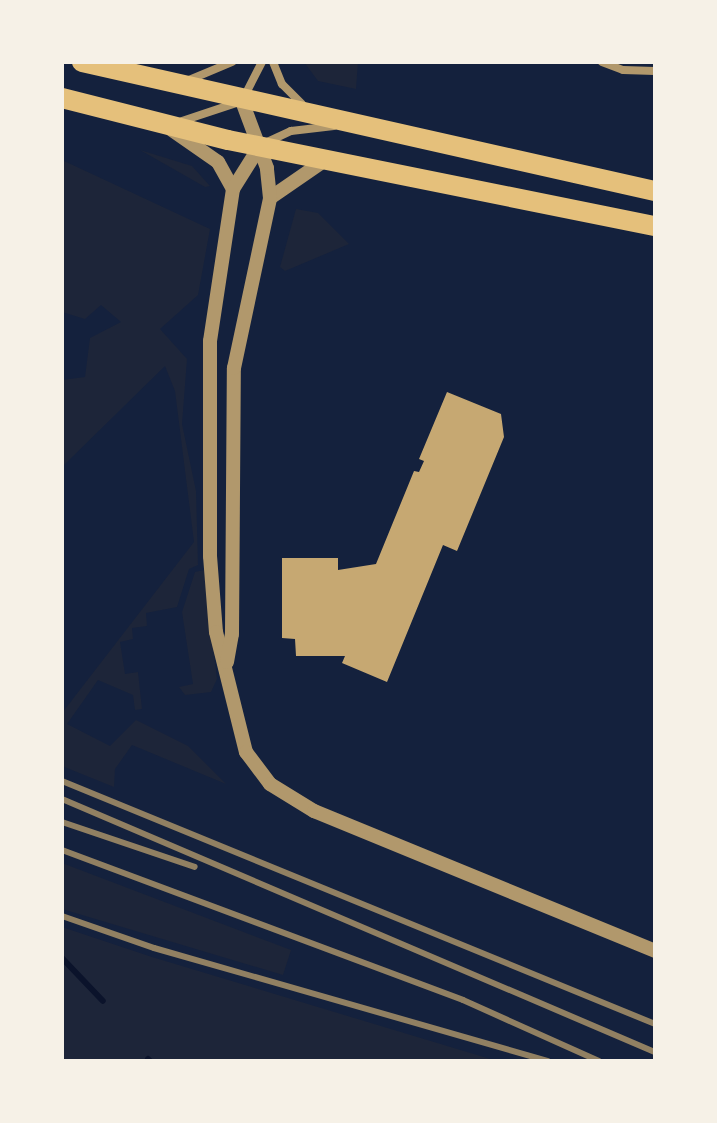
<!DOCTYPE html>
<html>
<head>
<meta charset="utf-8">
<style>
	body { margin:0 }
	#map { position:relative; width:717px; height:1123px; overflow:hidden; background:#14213d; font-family:Lato,sans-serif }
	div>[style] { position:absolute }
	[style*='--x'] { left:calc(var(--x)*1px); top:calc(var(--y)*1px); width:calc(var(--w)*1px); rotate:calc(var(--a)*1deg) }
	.green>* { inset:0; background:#1d2539 }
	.stream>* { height:6px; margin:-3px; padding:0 3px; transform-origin:3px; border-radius:3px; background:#0b132b }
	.building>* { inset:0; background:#c6a872 }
	.minor>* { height:8px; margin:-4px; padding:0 4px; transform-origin:4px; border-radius:4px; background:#b1986c }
	.tertiary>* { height:14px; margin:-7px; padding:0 7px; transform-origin:7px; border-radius:7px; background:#b1986c }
	.primary>* { height:20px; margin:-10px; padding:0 10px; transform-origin:10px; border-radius:10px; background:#e5c07b }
	.rail>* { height:6px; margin:-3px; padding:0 3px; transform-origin:3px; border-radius:3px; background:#918062 }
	span { translate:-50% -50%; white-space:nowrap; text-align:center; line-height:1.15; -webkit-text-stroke:8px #f6f1e7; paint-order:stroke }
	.frame { position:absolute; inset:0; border:64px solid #f6f1e7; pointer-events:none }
</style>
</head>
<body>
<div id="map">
	<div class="green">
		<i style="clip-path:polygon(304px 62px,358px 62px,356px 89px,318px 81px)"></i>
		<i style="clip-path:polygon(140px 150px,192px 166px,210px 186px,205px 187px)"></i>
		<i style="clip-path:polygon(62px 160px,210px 229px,198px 295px,160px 329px,187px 359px,182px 424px,196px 491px,198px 565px,189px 569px,177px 607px,146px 613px,147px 626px,132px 628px,133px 639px,120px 642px,125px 674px,138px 672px,142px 709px,135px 710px,133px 695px,98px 680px,67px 724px,110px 746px,136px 720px,188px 746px,226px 784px,132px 745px,115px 769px,114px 787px,62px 766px,62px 713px,194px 542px,175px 391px,165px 366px,62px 467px,62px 380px,85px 377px,90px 338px,121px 322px,101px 305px,85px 319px,62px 312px)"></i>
		<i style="clip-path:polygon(296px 209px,318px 213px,349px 244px,285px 271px,280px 267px)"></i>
		<i style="clip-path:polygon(204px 570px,217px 679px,211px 692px,185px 695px,179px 687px,193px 684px,182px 612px,195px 572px)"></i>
		<i style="clip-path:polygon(62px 863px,291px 950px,283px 975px,62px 909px)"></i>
		<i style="clip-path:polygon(62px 927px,152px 957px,497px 1061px,62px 1061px)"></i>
	</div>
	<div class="stream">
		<i style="--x:62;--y:958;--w:59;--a:46.4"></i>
		<i style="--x:148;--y:1059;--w:3;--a:45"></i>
	</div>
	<div class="building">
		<i style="clip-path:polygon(447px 392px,501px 414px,504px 437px,457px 551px,443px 545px,387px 682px,342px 663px,345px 656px,296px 656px,295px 639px,282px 638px,282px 558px,338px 558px,338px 570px,376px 564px,414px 471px,419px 472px,424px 461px,419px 459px)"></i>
	</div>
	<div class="minor">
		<i style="--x:273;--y:62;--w:24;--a:68"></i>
		<i style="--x:282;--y:84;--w:28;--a:45"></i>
		<i style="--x:602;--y:62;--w:22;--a:21"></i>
		<i style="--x:623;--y:70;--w:32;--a:2"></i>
		<i style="--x:189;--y:80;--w:47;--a:-22.7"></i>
		<i style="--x:182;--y:121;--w:63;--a:-18.4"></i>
		<i style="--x:242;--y:101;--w:44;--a:-62.9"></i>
		<i style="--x:263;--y:144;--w:31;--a:-25"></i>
		<i style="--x:291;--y:131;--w:43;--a:-6.6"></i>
	</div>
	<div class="tertiary">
		<i style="--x:172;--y:130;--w:56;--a:34.8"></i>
		<i style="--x:218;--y:162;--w:31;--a:61"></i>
		<i style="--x:233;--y:189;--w:154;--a:98.6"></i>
		<i style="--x:210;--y:341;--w:215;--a:90"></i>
		<i style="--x:210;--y:556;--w:76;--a:85.5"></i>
		<i style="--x:216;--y:632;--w:124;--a:76"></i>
		<i style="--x:246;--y:752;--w:40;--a:53"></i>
		<i style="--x:270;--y:784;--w:52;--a:31.5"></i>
		<i style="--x:314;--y:811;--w:369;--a:22.3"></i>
		<i style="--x:233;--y:189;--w:51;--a:-57.9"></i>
		<i style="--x:270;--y:198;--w:67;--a:-34.6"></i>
		<i style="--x:227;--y:662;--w:28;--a:-80"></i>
		<i style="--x:232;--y:634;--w:266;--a:-89.6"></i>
		<i style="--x:234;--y:368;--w:174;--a:-78"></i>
		<i style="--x:270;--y:198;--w:30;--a:-96"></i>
		<i style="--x:267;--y:168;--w:72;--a:-110.5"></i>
	</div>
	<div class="primary">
		<i style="--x:82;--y:62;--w:587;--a:12.69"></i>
		<i style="--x:62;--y:98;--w:171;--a:14.2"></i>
		<i style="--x:228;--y:140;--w:436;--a:11.4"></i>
	</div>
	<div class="rail">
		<i style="--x:62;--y:781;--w:641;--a:22.28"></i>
		<i style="--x:62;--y:799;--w:645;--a:23.11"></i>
		<i style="--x:62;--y:822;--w:140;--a:18.7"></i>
		<i style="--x:62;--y:850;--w:428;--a:20.5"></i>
		<i style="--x:463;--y:1000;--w:149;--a:24.2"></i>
		<i style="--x:62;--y:916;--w:97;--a:19.2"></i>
		<i style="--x:154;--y:948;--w:410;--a:16"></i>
	</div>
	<div class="frame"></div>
</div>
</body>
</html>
